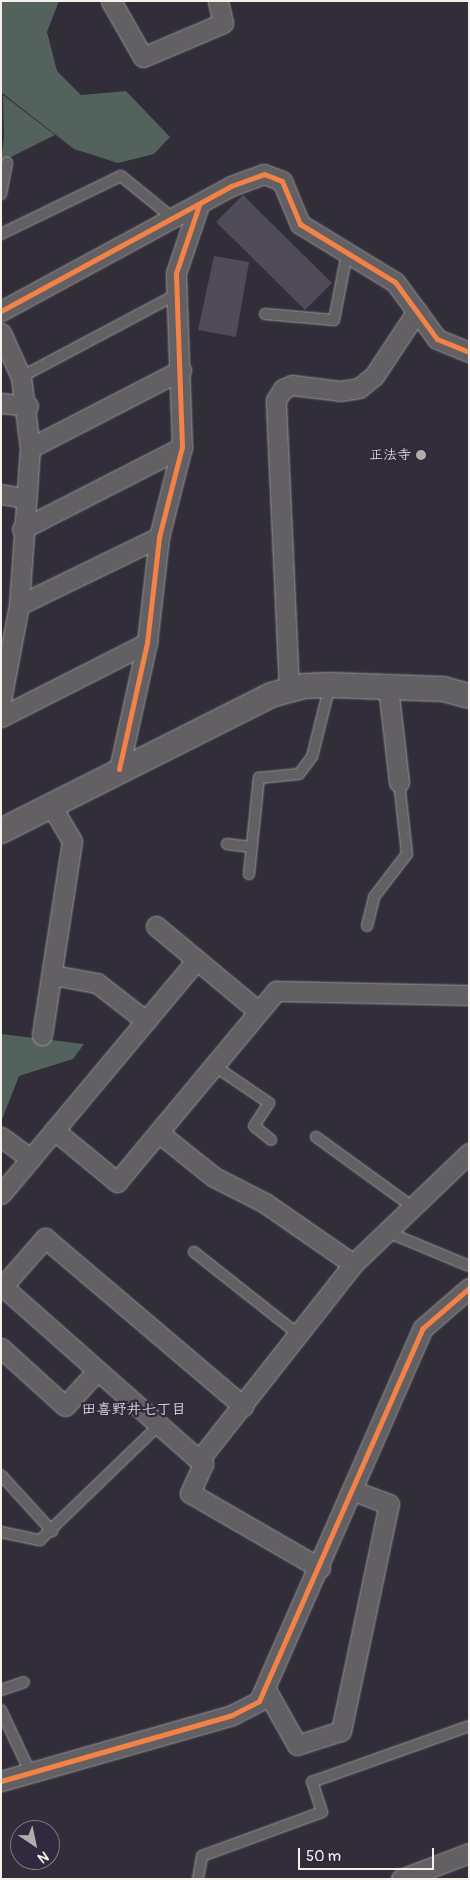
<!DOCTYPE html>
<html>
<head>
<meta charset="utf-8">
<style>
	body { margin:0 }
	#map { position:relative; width:470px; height:1880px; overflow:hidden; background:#312e39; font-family:Pangolin,"Klee One",sans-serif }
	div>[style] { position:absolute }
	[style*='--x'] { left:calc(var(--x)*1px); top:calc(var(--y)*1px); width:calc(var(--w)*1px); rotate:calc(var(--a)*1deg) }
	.green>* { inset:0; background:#53625c }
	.building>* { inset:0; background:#4f4c57 }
	.roads { filter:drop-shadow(0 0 1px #9a989b) drop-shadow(0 0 1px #9a989b) }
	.service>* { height:10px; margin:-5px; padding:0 5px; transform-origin:5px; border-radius:5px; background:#626063 }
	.minor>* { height:19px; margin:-9.5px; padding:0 9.5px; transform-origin:9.5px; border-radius:9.5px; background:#626063 }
	.tertiary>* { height:24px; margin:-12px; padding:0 12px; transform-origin:12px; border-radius:12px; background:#626063 }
	.cycleway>* { height:5px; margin:-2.5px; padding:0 2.5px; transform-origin:2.5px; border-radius:2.5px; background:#f48246 }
	.dots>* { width:14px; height:14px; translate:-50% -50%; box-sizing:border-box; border:2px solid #2f2a3d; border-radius:50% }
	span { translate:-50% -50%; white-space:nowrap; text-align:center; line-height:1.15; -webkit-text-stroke:5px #2f2a3d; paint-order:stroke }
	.poi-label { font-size:14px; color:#f4f1e8 }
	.right { translate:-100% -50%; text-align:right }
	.neighbourhood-label { font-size:15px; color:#f4f1e8 }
	.frame { position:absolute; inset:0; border:2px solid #f4f1e8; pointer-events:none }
	.north { position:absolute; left:10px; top:1820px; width:50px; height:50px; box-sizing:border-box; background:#2f2a3d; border:1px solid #7e7a81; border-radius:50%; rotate:146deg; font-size:14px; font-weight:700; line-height:20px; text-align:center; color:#f4f1e8 }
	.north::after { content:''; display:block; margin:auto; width:18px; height:22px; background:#b0adab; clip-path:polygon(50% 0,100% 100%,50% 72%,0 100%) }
	.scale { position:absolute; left:298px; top:1848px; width:136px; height:22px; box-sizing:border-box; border:2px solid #f4f1e8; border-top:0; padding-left:6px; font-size:15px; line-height:18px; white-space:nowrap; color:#f4f1e8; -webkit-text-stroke:4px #2f2a3d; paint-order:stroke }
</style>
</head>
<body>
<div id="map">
	<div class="green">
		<i style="clip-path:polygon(1px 1px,59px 1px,47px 32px,57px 71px,81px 95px,126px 91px,170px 137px,154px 154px,118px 163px,74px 149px,1px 92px)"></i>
		<i style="clip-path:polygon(3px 95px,55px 135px,1px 162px,4px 137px)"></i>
		<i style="clip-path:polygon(1px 1034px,84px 1044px,73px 1059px,19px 1076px,1px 1122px)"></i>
	</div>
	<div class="building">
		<i style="clip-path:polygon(243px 195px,332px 283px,305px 310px,216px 222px)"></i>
		<i style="clip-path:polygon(214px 256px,249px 262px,236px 337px,198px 330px)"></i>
	</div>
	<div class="roads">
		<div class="service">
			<i style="--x:1;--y:194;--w:32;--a:-79"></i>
			<i style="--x:1;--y:234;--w:133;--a:-25.8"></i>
			<i style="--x:121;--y:176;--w:68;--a:39.1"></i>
			<i style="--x:265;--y:314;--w:69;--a:5"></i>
			<i style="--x:334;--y:320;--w:67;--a:-78.9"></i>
			<i style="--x:21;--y:377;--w:174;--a:-28"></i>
			<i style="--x:227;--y:844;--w:24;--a:7"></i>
			<i style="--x:249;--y:874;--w:97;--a:-84.1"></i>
			<i style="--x:259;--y:778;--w:40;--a:-5.7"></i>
			<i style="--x:299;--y:774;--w:21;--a:-53"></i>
			<i style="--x:312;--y:757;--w:74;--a:-76"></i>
			<i style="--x:367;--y:926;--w:30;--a:-76"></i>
			<i style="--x:374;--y:897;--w:54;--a:-52.5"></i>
			<i style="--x:407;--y:854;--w:72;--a:-96.3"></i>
			<i style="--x:213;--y:1065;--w:68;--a:34.2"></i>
			<i style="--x:269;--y:1103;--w:27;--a:123"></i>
			<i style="--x:254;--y:1126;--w:22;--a:39"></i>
			<i style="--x:316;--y:1137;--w:116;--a:35.9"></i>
			<i style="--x:385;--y:1231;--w:91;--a:22.6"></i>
			<i style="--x:194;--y:1252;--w:132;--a:38.3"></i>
			<i style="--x:1;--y:1475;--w:76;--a:47.7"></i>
			<i style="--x:1;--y:1532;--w:40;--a:12"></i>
			<i style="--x:40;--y:1540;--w:163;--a:-44"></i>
			<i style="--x:1;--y:1690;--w:24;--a:-19"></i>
			<i style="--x:1;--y:1710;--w:71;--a:64.9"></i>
			<i style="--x:198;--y:1879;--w:23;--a:-80"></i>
			<i style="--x:202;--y:1856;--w:128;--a:-20.1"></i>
			<i style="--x:322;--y:1812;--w:32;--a:-108"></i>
			<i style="--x:312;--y:1782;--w:167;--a:-19.6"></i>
		</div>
		<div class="minor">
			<i style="--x:111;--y:1;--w:64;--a:60.3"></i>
			<i style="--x:143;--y:57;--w:87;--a:-23"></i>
			<i style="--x:223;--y:23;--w:23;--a:-103"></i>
			<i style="--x:1;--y:311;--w:262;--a:-28.5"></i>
			<i style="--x:231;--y:186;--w:35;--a:-20"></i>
			<i style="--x:264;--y:174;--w:19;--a:21"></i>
			<i style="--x:282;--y:181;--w:47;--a:67.3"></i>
			<i style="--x:300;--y:224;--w:111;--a:31.4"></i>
			<i style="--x:395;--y:282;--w:71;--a:53.6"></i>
			<i style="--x:437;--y:339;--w:35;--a:22"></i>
			<i style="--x:1;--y:333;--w:48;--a:65.6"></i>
			<i style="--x:21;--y:377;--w:72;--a:82.8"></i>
			<i style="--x:30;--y:448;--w:157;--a:94"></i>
			<i style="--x:19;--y:605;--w:97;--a:100.7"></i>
			<i style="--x:1;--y:403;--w:27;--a:6"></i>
			<i style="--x:30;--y:448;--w:170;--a:-27.3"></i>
			<i style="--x:1;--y:494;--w:23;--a:10"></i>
			<i style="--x:22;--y:529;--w:180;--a:-27.1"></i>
			<i style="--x:19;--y:605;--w:156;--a:-25.9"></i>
			<i style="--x:388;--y:687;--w:96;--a:83.4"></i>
			<i style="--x:289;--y:690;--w:290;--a:-92.6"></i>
			<i style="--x:276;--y:400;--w:13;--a:-58"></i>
			<i style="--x:283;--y:389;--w:10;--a:-24"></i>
			<i style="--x:292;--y:385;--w:48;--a:7.1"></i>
			<i style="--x:340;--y:391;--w:19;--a:-9"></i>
			<i style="--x:359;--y:388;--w:19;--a:-39"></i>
			<i style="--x:374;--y:376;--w:78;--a:-56.5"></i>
			<i style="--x:1;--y:717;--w:164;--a:-26.9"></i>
			<i style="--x:119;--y:769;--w:129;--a:-77.5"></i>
			<i style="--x:147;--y:643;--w:107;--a:-83.5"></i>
			<i style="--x:159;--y:537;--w:93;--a:-75.7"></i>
			<i style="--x:182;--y:447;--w:174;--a:-92"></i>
			<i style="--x:176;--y:273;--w:72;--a:-71.3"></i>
			<i style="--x:156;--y:926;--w:133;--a:39.8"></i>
			<i style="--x:53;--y:975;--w:45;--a:10.3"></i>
			<i style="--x:97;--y:983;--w:62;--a:37.8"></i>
			<i style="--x:42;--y:1035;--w:196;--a:-81.2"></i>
			<i style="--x:72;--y:841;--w:42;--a:-120.3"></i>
			<i style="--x:54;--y:1130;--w:82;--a:39.5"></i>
			<i style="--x:117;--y:1182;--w:249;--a:-50.2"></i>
			<i style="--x:276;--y:991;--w:193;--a:1.2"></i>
			<i style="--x:159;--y:1133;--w:70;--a:38.7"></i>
			<i style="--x:214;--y:1177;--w:57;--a:27"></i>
			<i style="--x:265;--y:1203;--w:107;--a:34.7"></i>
			<i style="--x:1;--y:1137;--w:37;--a:36"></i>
			<i style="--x:1;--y:1194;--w:305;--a:-50.1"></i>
			<i style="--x:1;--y:1285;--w:270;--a:41.5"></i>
			<i style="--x:203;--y:1464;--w:32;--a:114"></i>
			<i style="--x:190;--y:1493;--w:150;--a:30"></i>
			<i style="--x:3;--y:1286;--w:64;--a:-48.8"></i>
			<i style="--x:45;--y:1238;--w:260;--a:40.3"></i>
			<i style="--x:1;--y:1348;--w:86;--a:42.2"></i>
			<i style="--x:65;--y:1406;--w:46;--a:-47.6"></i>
			<i style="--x:199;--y:1460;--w:249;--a:-51.8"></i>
			<i style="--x:353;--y:1264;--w:161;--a:-43.7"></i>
			<i style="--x:265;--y:1688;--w:65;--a:60.7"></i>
			<i style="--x:297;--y:1745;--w:46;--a:-17.7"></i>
			<i style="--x:341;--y:1731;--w:232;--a:-78.1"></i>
			<i style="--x:389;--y:1504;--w:40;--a:-159.8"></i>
			<i style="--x:1;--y:1781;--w:240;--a:-15.9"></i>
			<i style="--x:232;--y:1715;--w:30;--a:-27"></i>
			<i style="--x:259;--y:1701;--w:407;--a:-66.3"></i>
			<i style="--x:423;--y:1328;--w:61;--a:-41"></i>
			<i style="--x:401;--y:1879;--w:73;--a:-20.9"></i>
		</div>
		<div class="tertiary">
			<i style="--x:1;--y:831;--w:302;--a:-26.7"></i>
			<i style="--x:271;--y:695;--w:34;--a:-15"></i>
			<i style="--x:304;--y:686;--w:26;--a:-2"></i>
			<i style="--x:330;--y:685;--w:113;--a:2"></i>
			<i style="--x:443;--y:689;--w:27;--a:15"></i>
		</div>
	</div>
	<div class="cycleway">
		<i style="--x:1;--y:311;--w:262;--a:-28.5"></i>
		<i style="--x:231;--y:186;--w:35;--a:-20"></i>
		<i style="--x:264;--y:174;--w:19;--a:21"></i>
		<i style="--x:282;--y:181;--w:47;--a:67.3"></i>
		<i style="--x:300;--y:224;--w:111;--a:31.4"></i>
		<i style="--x:395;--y:282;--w:71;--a:53.6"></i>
		<i style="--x:437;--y:339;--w:35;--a:22"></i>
		<i style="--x:119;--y:769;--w:129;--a:-77.5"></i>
		<i style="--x:147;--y:643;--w:107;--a:-83.5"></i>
		<i style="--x:159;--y:537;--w:93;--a:-75.7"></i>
		<i style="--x:182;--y:447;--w:174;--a:-92"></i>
		<i style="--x:176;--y:273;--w:72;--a:-71.3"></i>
		<i style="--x:1;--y:1781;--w:240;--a:-15.9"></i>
		<i style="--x:232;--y:1715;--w:30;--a:-27"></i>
		<i style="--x:259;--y:1701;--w:407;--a:-66.3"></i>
		<i style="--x:423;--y:1328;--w:61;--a:-41"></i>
	</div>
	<div class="dots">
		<i style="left:421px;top:455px;background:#b0adab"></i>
	</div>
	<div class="poi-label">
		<span class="right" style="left:411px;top:455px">正法寺</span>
	</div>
	<div class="neighbourhood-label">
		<span style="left:134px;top:1410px">田喜野井七丁目</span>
	</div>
	<div class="frame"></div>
	<div class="north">N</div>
	<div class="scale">50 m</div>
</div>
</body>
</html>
